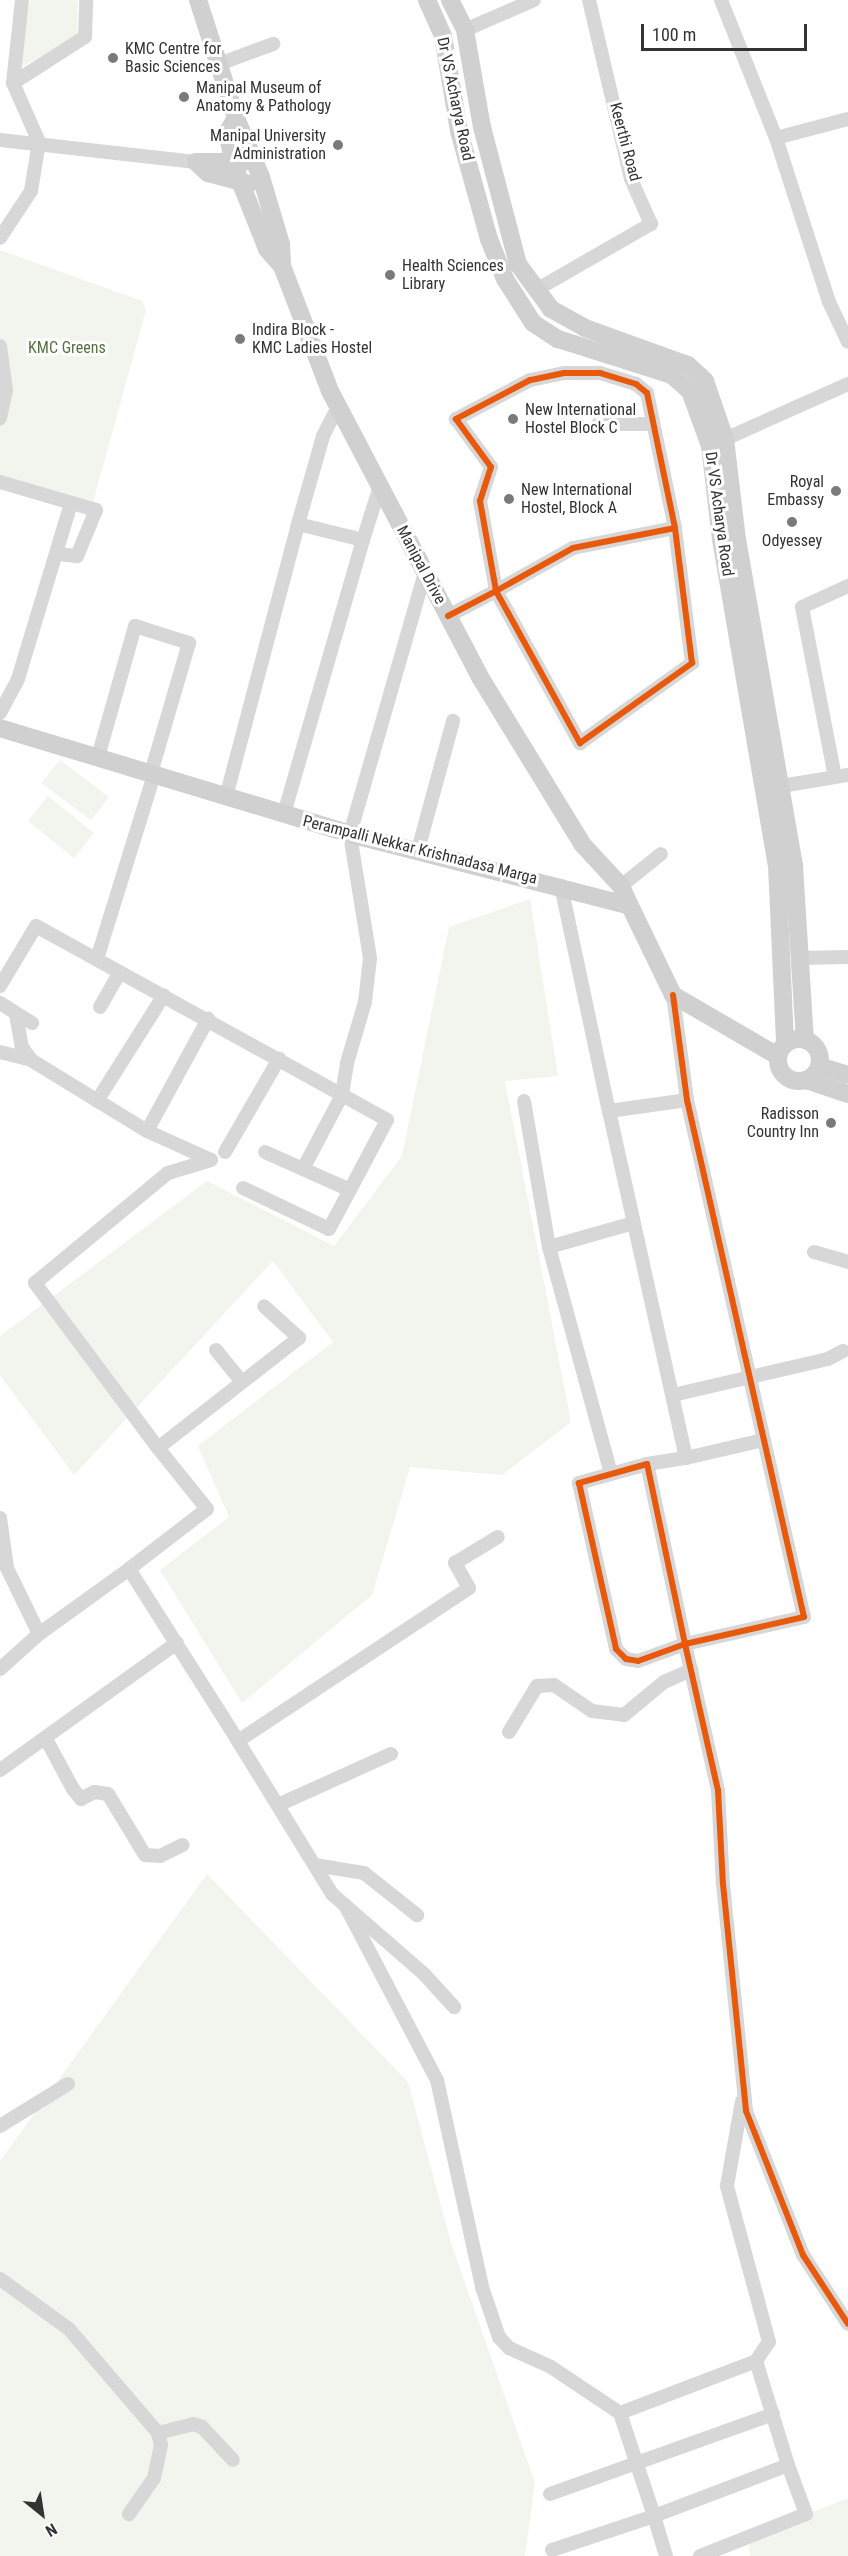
<!DOCTYPE html>
<html>
<head>
<meta charset="utf-8">
<style>
	body { margin:0 }
	#map { position:relative; width:848px; height:2556px; overflow:hidden; background:#fff; font-family:"Roboto Condensed",sans-serif }
	div>[style] { position:absolute }
	[style*='--x'] { left:calc(var(--x)*1px); top:calc(var(--y)*1px); width:calc(var(--w)*1px); rotate:calc(var(--a)*1deg) }
	.green>* { inset:0; background:#f1f5ed }
	.street>* { height:14px; margin:-7px; padding:0 7px; transform-origin:7px; border-radius:7px; background:#d7d7d7 }
	.secondary>* { height:18px; margin:-9px; padding:0 9px; transform-origin:9px; border-radius:9px; background:#d0d0d0 }
	.secondary>.ring { margin:-9px; padding:0; box-sizing:content-box; background:none; border:18px solid #d0d0d0; border-radius:50% }
	.cycleway>* { height:6px; margin:-3px; padding:0 3px; transform-origin:3px; border-radius:3px; background:#e8590c }
	.dots>* { width:16px; height:16px; translate:-50% -50%; box-sizing:border-box; border:3px solid #fff; border-radius:50% }
	span { translate:-50% -50%; white-space:nowrap; text-align:center; line-height:1.15; -webkit-text-stroke:6px #fff; paint-order:stroke }
	.poi-label { font-size:16px; color:#333 }
	.left { translate:0 -50%; text-align:left }
	.right { translate:-100% -50%; text-align:right }
	.street-label { font-size:16px; color:#333 }
	.park-label { font-size:16px; color:#56703f }
	.north { position:absolute; left:12px; top:2484px; width:60px; height:60px; -webkit-text-stroke:4px #fff; paint-order:stroke; rotate:150deg; font-size:16px; font-weight:700; line-height:24px; text-align:center; color:#333 }
	.north::after { content:''; display:block; margin:auto; width:21px; height:27px; background:#333; clip-path:polygon(50% 0,100% 100%,50% 72%,0 100%) }
	.scale { position:absolute; left:641px; top:24px; width:166px; height:27px; box-sizing:border-box; border:3px solid #333; border-top:0; padding-left:8px; font-size:18px; line-height:21px; white-space:nowrap; color:#333; -webkit-text-stroke:4px #fff; paint-order:stroke }
</style>
</head>
<body>
<div id="map">
	<div class="green">
		<i style="clip-path:polygon(30px 0,78px 0,77px 36px,20px 68px)"></i>
		<i style="clip-path:polygon(0 250px,142px 301px,146px 310px,92px 506px,0 480px)"></i>
		<i style="clip-path:polygon(60px 760px,109px 797px,91px 820px,41px 783px)"></i>
		<i style="clip-path:polygon(48px 796px,94px 833px,74px 858px,28px 821px)"></i>
		<i style="clip-path:polygon(530px 899px,558px 1076px,505px 1081px,571px 1422px,502px 1475px,410px 1467px,372px 1595px,242px 1703px,160px 1570px,229px 1517px,198px 1446px,333px 1342px,273px 1261px,74px 1475px,0 1375px,0 1336px,207px 1181px,334px 1246px,402px 1156px,449px 927px)"></i>
		<i style="clip-path:polygon(207px 1874px,408px 2082px,451px 2243px,535px 2483px,525px 2556px,0 2556px,0 2161px)"></i>
		<i style="clip-path:polygon(848px 2498px,848px 2556px,750px 2556px,749px 2537px)"></i>
	</div>
	<div class="street">
		<i style="--x:721;--y:0;--w:149;--a:68.3"></i>
		<i style="--x:776;--y:138;--w:172;--a:72.1"></i>
		<i style="--x:829;--y:302;--w:44;--a:64.6"></i>
		<i style="--x:465;--y:30;--w:75;--a:-23.5"></i>
		<i style="--x:219;--y:64;--w:58;--a:-20.3"></i>
		<i style="--x:13;--y:83;--w:83;--a:-83.8"></i>
		<i style="--x:776;--y:138;--w:74;--a:-14.8"></i>
		<i style="--x:0;--y:140;--w:197;--a:6.4"></i>
		<i style="--x:0;--y:238;--w:56;--a:-56.6"></i>
		<i style="--x:31;--y:191;--w:50;--a:-80.7"></i>
		<i style="--x:39;--y:142;--w:64;--a:-113.8"></i>
		<i style="--x:13;--y:83;--w:85;--a:-32.6"></i>
		<i style="--x:85;--y:37;--w:37;--a:-88"></i>
		<i style="--x:536;--y:290;--w:133;--a:-29.9"></i>
		<i style="--x:651;--y:224;--w:49;--a:-114"></i>
		<i style="--x:631;--y:179;--w:184;--a:-103.2"></i>
		<i style="--x:0;--y:346;--w:44;--a:82.2"></i>
		<i style="--x:6;--y:390;--w:29;--a:102"></i>
		<i style="--x:598;--y:424;--w:55;--a:0"></i>
		<i style="--x:725;--y:439;--w:135;--a:-24.1"></i>
		<i style="--x:0;--y:482;--w:100;--a:16.3"></i>
		<i style="--x:96;--y:510;--w:50;--a:112.4"></i>
		<i style="--x:77;--y:556;--w:20;--a:-174"></i>
		<i style="--x:298;--y:524;--w:91;--a:-74.1"></i>
		<i style="--x:323;--y:436;--w:33;--a:-63"></i>
		<i style="--x:363;--y:540;--w:57;--a:-72.5"></i>
		<i style="--x:448;--y:616;--w:54;--a:-27.5"></i>
		<i style="--x:496;--y:591;--w:88;--a:-29.2"></i>
		<i style="--x:573;--y:548;--w:104;--a:-11.1"></i>
		<i style="--x:675;--y:528;--w:138;--a:-101.7"></i>
		<i style="--x:647;--y:393;--w:14;--a:-141"></i>
		<i style="--x:636;--y:384;--w:38;--a:-163"></i>
		<i style="--x:600;--y:373;--w:36;--a:180"></i>
		<i style="--x:564;--y:373;--w:35;--a:168"></i>
		<i style="--x:530;--y:380;--w:84;--a:152.2"></i>
		<i style="--x:456;--y:419;--w:59;--a:53.9"></i>
		<i style="--x:491;--y:467;--w:36;--a:108"></i>
		<i style="--x:480;--y:501;--w:91;--a:79.9"></i>
		<i style="--x:496;--y:591;--w:174;--a:61.1"></i>
		<i style="--x:580;--y:743;--w:138;--a:-35.5"></i>
		<i style="--x:692;--y:663;--w:136;--a:-97.2"></i>
		<i style="--x:0;--y:713;--w:38;--a:-62"></i>
		<i style="--x:18;--y:679;--w:184;--a:-73.2"></i>
		<i style="--x:98;--y:757;--w:136;--a:-74.2"></i>
		<i style="--x:135;--y:626;--w:57;--a:17.5"></i>
		<i style="--x:189;--y:643;--w:135;--a:106.3"></i>
		<i style="--x:835;--y:777;--w:173;--a:-101"></i>
		<i style="--x:802;--y:607;--w:51;--a:-24.5"></i>
		<i style="--x:781;--y:786;--w:68;--a:-9.3"></i>
		<i style="--x:226;--y:797;--w:282;--a:-75.2"></i>
		<i style="--x:298;--y:524;--w:67;--a:13.8"></i>
		<i style="--x:363;--y:540;--w:285;--a:106.1"></i>
		<i style="--x:418;--y:850;--w:134;--a:-74.8"></i>
		<i style="--x:561;--y:886;--w:230;--a:78"></i>
		<i style="--x:621;--y:886;--w:51;--a:-38.7"></i>
		<i style="--x:798;--y:958;--w:50;--a:-1.1"></i>
		<i style="--x:97;--y:959;--w:193;--a:-72.8"></i>
		<i style="--x:0;--y:986;--w:70;--a:-59"></i>
		<i style="--x:36;--y:926;--w:401;--a:28.9"></i>
		<i style="--x:387;--y:1120;--w:79;--a:117.9"></i>
		<i style="--x:350;--y:1190;--w:93;--a:-155.9"></i>
		<i style="--x:673;--y:995;--w:106;--a:82.4"></i>
		<i style="--x:687;--y:1100;--w:530;--a:77.25"></i>
		<i style="--x:804;--y:1617;--w:122;--a:167.2"></i>
		<i style="--x:685;--y:1644;--w:184;--a:-101.9"></i>
		<i style="--x:647;--y:1464;--w:71;--a:164.4"></i>
		<i style="--x:579;--y:1483;--w:170;--a:77.4"></i>
		<i style="--x:616;--y:1649;--w:14;--a:45"></i>
		<i style="--x:626;--y:1659;--w:12;--a:9"></i>
		<i style="--x:638;--y:1661;--w:50;--a:-19.9"></i>
		<i style="--x:685;--y:1644;--w:150;--a:77.3"></i>
		<i style="--x:718;--y:1790;--w:94;--a:87"></i>
		<i style="--x:723;--y:1884;--w:228;--a:84.2"></i>
		<i style="--x:746;--y:2111;--w:155;--a:68.4"></i>
		<i style="--x:803;--y:2255;--w:82;--a:56.9"></i>
		<i style="--x:0;--y:1003;--w:38;--a:32"></i>
		<i style="--x:100;--y:1007;--w:40;--a:-60.3"></i>
		<i style="--x:16;--y:1014;--w:34;--a:80"></i>
		<i style="--x:22;--y:1047;--w:16;--a:55"></i>
		<i style="--x:31;--y:1060;--w:136;--a:31.5"></i>
		<i style="--x:147;--y:1131;--w:70;--a:24.4"></i>
		<i style="--x:0;--y:1052;--w:32;--a:14"></i>
		<i style="--x:97;--y:1101;--w:125;--a:-57.7"></i>
		<i style="--x:524;--y:1101;--w:148;--a:80.3"></i>
		<i style="--x:549;--y:1247;--w:87;--a:-15.9"></i>
		<i style="--x:147;--y:1131;--w:128;--a:-61.4"></i>
		<i style="--x:225;--y:1152;--w:108;--a:-59.9"></i>
		<i style="--x:303;--y:1169;--w:84;--a:-62.2"></i>
		<i style="--x:342;--y:1095;--w:32;--a:-81"></i>
		<i style="--x:347;--y:1063;--w:64;--a:-73.6"></i>
		<i style="--x:365;--y:1002;--w:44;--a:-83.5"></i>
		<i style="--x:370;--y:958;--w:126;--a:-99.2"></i>
		<i style="--x:350;--y:834;--w:273;--a:-74"></i>
		<i style="--x:243;--y:1188;--w:95;--a:25.5"></i>
		<i style="--x:329;--y:1229;--w:44;--a:-61.7"></i>
		<i style="--x:549;--y:1247;--w:235;--a:74.7"></i>
		<i style="--x:814;--y:1252;--w:35;--a:16"></i>
		<i style="--x:216;--y:1350;--w:41;--a:50.9"></i>
		<i style="--x:673;--y:1395;--w:159;--a:-13.1"></i>
		<i style="--x:828;--y:1359;--w:17;--a:-28"></i>
		<i style="--x:158;--y:1448;--w:206;--a:-126.7"></i>
		<i style="--x:35;--y:1283;--w:173;--a:-39.6"></i>
		<i style="--x:168;--y:1173;--w:45;--a:-16.8"></i>
		<i style="--x:686;--y:1458;--w:79;--a:-13.2"></i>
		<i style="--x:647;--y:1464;--w:39;--a:-9"></i>
		<i style="--x:686;--y:1458;--w:355;--a:-102.5"></i>
		<i style="--x:609;--y:1111;--w:79;--a:-8"></i>
		<i style="--x:0;--y:1518;--w:50;--a:82"></i>
		<i style="--x:7;--y:1568;--w:73;--a:64.1"></i>
		<i style="--x:39;--y:1634;--w:111;--a:-35.8"></i>
		<i style="--x:129;--y:1569;--w:204;--a:57.6"></i>
		<i style="--x:238;--y:1741;--w:277;--a:-33.5"></i>
		<i style="--x:469;--y:1588;--w:29;--a:-119"></i>
		<i style="--x:455;--y:1563;--w:50;--a:-31.2"></i>
		<i style="--x:129;--y:1569;--w:98;--a:-37.6"></i>
		<i style="--x:207;--y:1509;--w:78;--a:-128.8"></i>
		<i style="--x:158;--y:1448;--w:179;--a:-38"></i>
		<i style="--x:299;--y:1338;--w:47;--a:-137.6"></i>
		<i style="--x:0;--y:1669;--w:52;--a:-41.9"></i>
		<i style="--x:509;--y:1732;--w:54;--a:-58.7"></i>
		<i style="--x:537;--y:1686;--w:17;--a:-3"></i>
		<i style="--x:554;--y:1685;--w:46;--a:34.4"></i>
		<i style="--x:592;--y:1711;--w:32;--a:7"></i>
		<i style="--x:624;--y:1715;--w:52;--a:-39.5"></i>
		<i style="--x:664;--y:1682;--w:30;--a:-24"></i>
		<i style="--x:46;--y:1739;--w:57;--a:61.6"></i>
		<i style="--x:73;--y:1789;--w:13;--a:51"></i>
		<i style="--x:81;--y:1799;--w:15;--a:-28"></i>
		<i style="--x:94;--y:1792;--w:14;--a:8"></i>
		<i style="--x:108;--y:1794;--w:71;--a:58.8"></i>
		<i style="--x:145;--y:1855;--w:15;--a:4"></i>
		<i style="--x:160;--y:1856;--w:25;--a:-26"></i>
		<i style="--x:238;--y:1741;--w:180;--a:58.4"></i>
		<i style="--x:332;--y:1894;--w:122;--a:41"></i>
		<i style="--x:424;--y:1974;--w:45;--a:47.7"></i>
		<i style="--x:0;--y:1770;--w:218;--a:-35.7"></i>
		<i style="--x:278;--y:1805;--w:124;--a:-24.3"></i>
		<i style="--x:315;--y:1865;--w:50;--a:9.3"></i>
		<i style="--x:364;--y:1873;--w:68;--a:38.4"></i>
		<i style="--x:345;--y:1905;--w:198;--a:62.3"></i>
		<i style="--x:437;--y:2080;--w:212;--a:77.7"></i>
		<i style="--x:482;--y:2287;--w:53;--a:71.2"></i>
		<i style="--x:499;--y:2337;--w:15;--a:48"></i>
		<i style="--x:509;--y:2348;--w:46;--a:24.3"></i>
		<i style="--x:551;--y:2367;--w:83;--a:33.7"></i>
		<i style="--x:620;--y:2413;--w:146;--a:-20.9"></i>
		<i style="--x:756;--y:2361;--w:23;--a:-56"></i>
		<i style="--x:769;--y:2342;--w:162;--a:-105.1"></i>
		<i style="--x:727;--y:2186;--w:86;--a:-80"></i>
		<i style="--x:0;--y:2126;--w:80;--a:-31.7"></i>
		<i style="--x:0;--y:2279;--w:85;--a:35.9"></i>
		<i style="--x:69;--y:2329;--w:137;--a:49.4"></i>
		<i style="--x:158;--y:2433;--w:12;--a:76"></i>
		<i style="--x:161;--y:2445;--w:34;--a:102"></i>
		<i style="--x:154;--y:2478;--w:44;--a:124.8"></i>
		<i style="--x:620;--y:2413;--w:108;--a:71.7"></i>
		<i style="--x:654;--y:2516;--w:143;--a:-20.8"></i>
		<i style="--x:788;--y:2465;--w:109;--a:-107.1"></i>
		<i style="--x:158;--y:2433;--w:36;--a:-14"></i>
		<i style="--x:193;--y:2424;--w:9;--a:18"></i>
		<i style="--x:202;--y:2427;--w:45;--a:46.8"></i>
		<i style="--x:550;--y:2494;--w:237;--a:-19.7"></i>
		<i style="--x:552;--y:2550;--w:108;--a:-18.4"></i>
		<i style="--x:654;--y:2516;--w:42;--a:73.3"></i>
		<i style="--x:700;--y:2556;--w:114;--a:-21.6"></i>
		<i style="--x:806;--y:2514;--w:52;--a:-110.2"></i>
	</div>
	<div class="secondary">
		<i style="--x:198;--y:0;--w:124;--a:72.1"></i>
		<i style="--x:236;--y:118;--w:64;--a:67"></i>
		<i style="--x:261;--y:177;--w:70;--a:73.4"></i>
		<i style="--x:281;--y:244;--w:22;--a:87"></i>
		<i style="--x:282;--y:266;--w:134;--a:69"></i>
		<i style="--x:330;--y:391;--w:323;--a:62.3"></i>
		<i style="--x:480;--y:677;--w:197;--a:58.5"></i>
		<i style="--x:583;--y:845;--w:56;--a:47.2"></i>
		<i style="--x:621;--y:886;--w:22;--a:66"></i>
		<i style="--x:427;--y:0;--w:39;--a:66"></i>
		<i style="--x:443;--y:36;--w:96;--a:80.4"></i>
		<i style="--x:459;--y:131;--w:112;--a:74.5"></i>
		<i style="--x:489;--y:239;--w:43;--a:68.2"></i>
		<i style="--x:505;--y:279;--w:52;--a:57.5"></i>
		<i style="--x:533;--y:323;--w:30;--a:33"></i>
		<i style="--x:558;--y:339;--w:120;--a:17.5"></i>
		<i style="--x:672;--y:375;--w:24;--a:42"></i>
		<i style="--x:690;--y:391;--w:59;--a:70"></i>
		<i style="--x:710;--y:446;--w:94;--a:83.3"></i>
		<i style="--x:721;--y:539;--w:331;--a:80.3"></i>
		<i style="--x:777;--y:865;--w:179;--a:87.4"></i>
		<i style="--x:450;--y:0;--w:34;--a:63"></i>
		<i style="--x:465;--y:30;--w:98;--a:80.1"></i>
		<i style="--x:482;--y:127;--w:142;--a:75.3"></i>
		<i style="--x:518;--y:264;--w:56;--a:53.7"></i>
		<i style="--x:551;--y:309;--w:39;--a:29"></i>
		<i style="--x:585;--y:328;--w:109;--a:19.8"></i>
		<i style="--x:688;--y:365;--w:23;--a:43"></i>
		<i style="--x:705;--y:381;--w:61;--a:71"></i>
		<i style="--x:725;--y:439;--w:101;--a:83.2"></i>
		<i style="--x:737;--y:539;--w:332;--a:80.1"></i>
		<i style="--x:794;--y:866;--w:173;--a:86.4"></i>
		<i style="--x:236;--y:118;--w:17;--a:121"></i>
		<i style="--x:227;--y:133;--w:39;--a:77"></i>
		<i style="--x:236;--y:171;--w:84;--a:68.3"></i>
		<i style="--x:267;--y:249;--w:23;--a:49"></i>
		<i style="--x:196;--y:162;--w:16;--a:43"></i>
		<i style="--x:208;--y:173;--w:42;--a:15"></i>
		<i style="--x:196;--y:162;--w:48;--a:0"></i>
		<i style="--x:0;--y:728;--w:366;--a:16.8"></i>
		<i style="--x:350;--y:834;--w:289;--a:14.4"></i>
		<i style="--x:630;--y:906;--w:99;--a:64.2"></i>
		<i style="--x:673;--y:995;--w:121;--a:30.2"></i>
		<i class="ring" style="left:778px;top:1039px;width:24px;height:24px"></i>
		<i style="--x:819;--y:1066;--w:30;--a:17"></i>
		<i style="--x:806;--y:1080;--w:44;--a:18.4"></i>
	</div>
	<div class="cycleway">
		<i style="--x:448;--y:616;--w:54;--a:-27.5"></i>
		<i style="--x:496;--y:591;--w:88;--a:-29.2"></i>
		<i style="--x:573;--y:548;--w:104;--a:-11.1"></i>
		<i style="--x:675;--y:528;--w:138;--a:-101.7"></i>
		<i style="--x:647;--y:393;--w:14;--a:-141"></i>
		<i style="--x:636;--y:384;--w:38;--a:-163"></i>
		<i style="--x:600;--y:373;--w:36;--a:180"></i>
		<i style="--x:564;--y:373;--w:35;--a:168"></i>
		<i style="--x:530;--y:380;--w:84;--a:152.2"></i>
		<i style="--x:456;--y:419;--w:59;--a:53.9"></i>
		<i style="--x:491;--y:467;--w:36;--a:108"></i>
		<i style="--x:480;--y:501;--w:91;--a:79.9"></i>
		<i style="--x:496;--y:591;--w:174;--a:61.1"></i>
		<i style="--x:580;--y:743;--w:138;--a:-35.5"></i>
		<i style="--x:692;--y:663;--w:136;--a:-97.2"></i>
		<i style="--x:673;--y:995;--w:106;--a:82.4"></i>
		<i style="--x:687;--y:1100;--w:530;--a:77.25"></i>
		<i style="--x:804;--y:1617;--w:122;--a:167.2"></i>
		<i style="--x:685;--y:1644;--w:184;--a:-101.9"></i>
		<i style="--x:647;--y:1464;--w:71;--a:164.4"></i>
		<i style="--x:579;--y:1483;--w:170;--a:77.4"></i>
		<i style="--x:616;--y:1649;--w:14;--a:45"></i>
		<i style="--x:626;--y:1659;--w:12;--a:9"></i>
		<i style="--x:638;--y:1661;--w:50;--a:-19.9"></i>
		<i style="--x:685;--y:1644;--w:150;--a:77.3"></i>
		<i style="--x:718;--y:1790;--w:94;--a:87"></i>
		<i style="--x:723;--y:1884;--w:228;--a:84.2"></i>
		<i style="--x:746;--y:2111;--w:155;--a:68.4"></i>
		<i style="--x:803;--y:2255;--w:82;--a:56.9"></i>
	</div>
	<div class="dots">
		<i style="left:113px;top:58px;background:#7a7a7a"></i>
		<i style="left:184px;top:97px;background:#7a7a7a"></i>
		<i style="left:338px;top:145px;background:#7a7a7a"></i>
		<i style="left:390px;top:275px;background:#7a7a7a"></i>
		<i style="left:240px;top:339px;background:#7a7a7a"></i>
		<i style="left:513px;top:419px;background:#7a7a7a"></i>
		<i style="left:836px;top:491px;background:#7a7a7a"></i>
		<i style="left:509px;top:499px;background:#7a7a7a"></i>
		<i style="left:792px;top:522px;background:#7a7a7a"></i>
		<i style="left:831px;top:1123px;background:#7a7a7a"></i>
	</div>
	<div class="poi-label">
		<span class="left" style="left:125px;top:58px">KMC Centre for<br>Basic Sciences</span>
		<span class="left" style="left:196px;top:97px">Manipal Museum of<br>Anatomy &amp; Pathology</span>
		<span class="right" style="left:326px;top:145px">Manipal University<br>Administration</span>
		<span class="left" style="left:402px;top:275px">Health Sciences<br>Library</span>
		<span class="left" style="left:252px;top:339px">Indira Block -<br>KMC Ladies Hostel</span>
		<span class="left" style="left:525px;top:419px">New International<br>Hostel Block C</span>
		<span class="right" style="left:824px;top:491px">Royal<br>Embassy</span>
		<span class="left" style="left:521px;top:499px">New International<br>Hostel, Block A</span>
		<span style="left:792px;top:541px">Odyessey</span>
		<span class="right" style="left:819px;top:1123px">Radisson<br>Country Inn</span>
	</div>
	<div class="street-label">
		<span style="left:455px;top:99px;rotate:78deg">Dr VS Acharya Road</span>
		<span style="left:625px;top:142px;rotate:75deg">Keerthi Road</span>
		<span style="left:719px;top:514px;rotate:82deg">Dr VS Acharya Road</span>
		<span style="left:421px;top:565px;rotate:62deg">Manipal Drive</span>
		<span style="left:420px;top:850px;rotate:14deg">Perampalli Nekkar Krishnadasa Marga</span>
	</div>
	<div class="park-label">
		<span style="left:67px;top:348px">KMC Greens</span>
	</div>
	<div class="north">N</div>
	<div class="scale">100 m</div>
</div>
</body>
</html>
